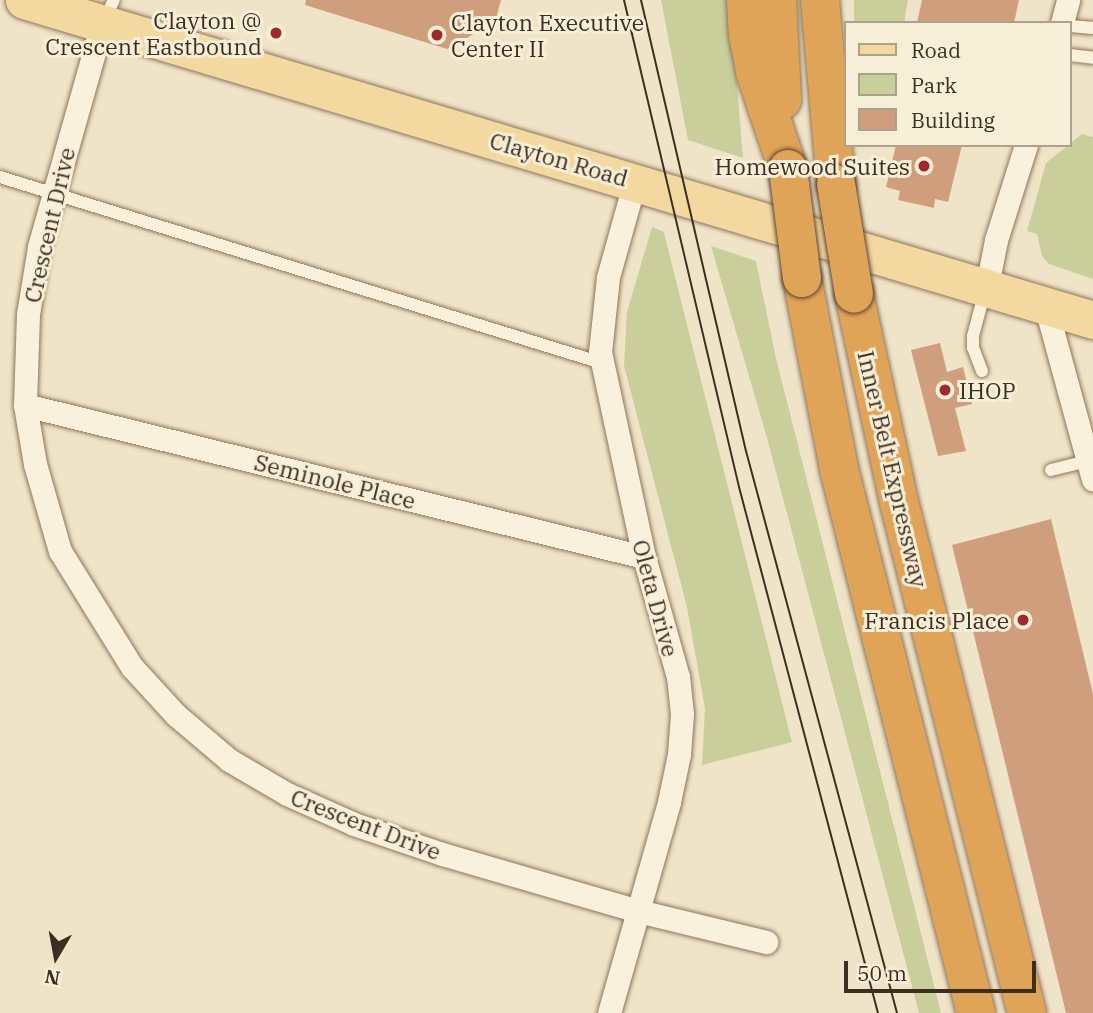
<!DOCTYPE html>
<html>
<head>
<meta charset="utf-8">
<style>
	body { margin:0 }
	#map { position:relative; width:1093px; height:1013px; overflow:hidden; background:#f0e4c8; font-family:"IBM Plex Serif",serif }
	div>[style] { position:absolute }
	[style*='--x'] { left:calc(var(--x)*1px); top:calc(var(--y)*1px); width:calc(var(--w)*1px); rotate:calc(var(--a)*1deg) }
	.green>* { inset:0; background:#c9cf9b }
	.building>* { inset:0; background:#cf9f7d }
	.roads { filter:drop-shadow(0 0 2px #8d765c) drop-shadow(0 0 2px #8d765c) }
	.service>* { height:12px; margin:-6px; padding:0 6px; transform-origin:6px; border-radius:6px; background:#faf1dc }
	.minor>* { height:23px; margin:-11.5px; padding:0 11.5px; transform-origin:11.5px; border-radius:11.5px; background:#faf1dc }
	.primary>* { height:37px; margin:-18.5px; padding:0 18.5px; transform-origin:18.5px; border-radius:18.5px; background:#f3d9a0 }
	.motorway>* { height:38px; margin:-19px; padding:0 19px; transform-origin:19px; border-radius:19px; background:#e0a458 }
	.tram>* { height:2px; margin:-1px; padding:0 1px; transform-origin:1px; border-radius:1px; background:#3d2e20 }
	.bridges { filter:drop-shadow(0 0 2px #5b4430) drop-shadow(0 0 2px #5b4430) }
	.motorway-bridge>* { height:38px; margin:-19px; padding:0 19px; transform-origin:19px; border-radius:19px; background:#e0a458 }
	.dots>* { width:19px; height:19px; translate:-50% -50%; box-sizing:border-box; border:4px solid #f7eed8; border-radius:50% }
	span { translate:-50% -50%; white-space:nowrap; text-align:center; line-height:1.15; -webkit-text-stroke:6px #f7eed8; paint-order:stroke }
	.poi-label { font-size:23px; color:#3d2e20 }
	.right { translate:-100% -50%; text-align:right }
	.left { translate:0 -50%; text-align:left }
	.street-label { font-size:23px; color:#3d2e20 }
	.legend { position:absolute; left:844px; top:21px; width:228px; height:126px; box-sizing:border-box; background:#f7eed8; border:2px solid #ada18e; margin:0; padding:9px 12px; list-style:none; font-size:21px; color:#3d2e20 }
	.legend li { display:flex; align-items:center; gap:14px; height:35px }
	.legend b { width:35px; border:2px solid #ada18e }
	.north { position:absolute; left:21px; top:922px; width:70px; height:70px; -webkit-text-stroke:5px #f7eed8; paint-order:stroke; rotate:190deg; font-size:19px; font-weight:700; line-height:28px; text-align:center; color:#3d2e20 }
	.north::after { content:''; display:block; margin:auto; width:24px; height:32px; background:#3d2e20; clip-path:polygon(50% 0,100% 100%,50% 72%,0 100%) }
	.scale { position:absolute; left:844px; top:961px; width:192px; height:32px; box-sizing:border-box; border:4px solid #3d2e20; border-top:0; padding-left:9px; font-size:21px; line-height:24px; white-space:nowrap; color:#3d2e20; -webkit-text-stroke:5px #f7eed8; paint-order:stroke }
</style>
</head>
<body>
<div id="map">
	<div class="green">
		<i style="clip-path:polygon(661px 0,730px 0,743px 158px,688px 140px)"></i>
		<i style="clip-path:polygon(854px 0,908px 0,904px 23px,854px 23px)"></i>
		<i style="clip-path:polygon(1082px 134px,1093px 137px,1093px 279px,1049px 264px,1042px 256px,1037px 234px,1027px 231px,1046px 163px)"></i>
		<i style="clip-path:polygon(652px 227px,664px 232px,665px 237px,792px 742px,702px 765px,705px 709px,687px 607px,624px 366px,627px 312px)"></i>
		<i style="clip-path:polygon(711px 246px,756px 261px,775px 354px,941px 1013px,919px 1013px,767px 438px)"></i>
	</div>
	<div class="building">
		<i style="clip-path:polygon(306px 0,501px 0,495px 22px,447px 49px,305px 5px)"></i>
		<i style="clip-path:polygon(922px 0,1019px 0,1014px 23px,917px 23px)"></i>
		<i style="clip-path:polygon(896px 145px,962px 145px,948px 202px,935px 199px,934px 208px,898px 200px,900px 191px,886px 187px)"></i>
		<i style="clip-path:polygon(940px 343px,947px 372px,963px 367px,972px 404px,955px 408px,966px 451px,938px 456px,911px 350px)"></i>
		<i style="clip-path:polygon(1051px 519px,1093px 694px,1093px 1013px,1066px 1013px,952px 545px)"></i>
	</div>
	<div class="roads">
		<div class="service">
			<i style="--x:104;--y:21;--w:23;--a:-65"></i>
			<i style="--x:1070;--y:26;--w:23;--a:5"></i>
			<i style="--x:1070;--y:55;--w:23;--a:7"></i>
			<i style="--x:0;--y:177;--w:630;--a:17.17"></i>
			<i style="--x:982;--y:371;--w:25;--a:-111"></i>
			<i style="--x:973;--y:348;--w:12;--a:-90"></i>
			<i style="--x:973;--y:336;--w:47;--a:-75.1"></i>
			<i style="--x:1051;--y:470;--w:38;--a:-14"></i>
		</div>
		<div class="minor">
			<i style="--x:1062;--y:23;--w:24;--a:-75"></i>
			<i style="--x:102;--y:24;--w:232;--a:105.8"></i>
			<i style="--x:39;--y:247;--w:68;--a:99.3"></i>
			<i style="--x:28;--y:314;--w:91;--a:91.9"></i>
			<i style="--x:25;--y:405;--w:60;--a:80.4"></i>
			<i style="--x:35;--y:464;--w:91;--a:74"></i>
			<i style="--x:60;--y:551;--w:137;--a:58.2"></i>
			<i style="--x:132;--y:667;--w:65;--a:47.5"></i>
			<i style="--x:176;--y:715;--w:70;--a:40.3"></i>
			<i style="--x:229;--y:760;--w:67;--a:30.4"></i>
			<i style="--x:287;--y:794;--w:73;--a:24.1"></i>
			<i style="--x:354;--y:824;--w:93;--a:18.8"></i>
			<i style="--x:442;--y:854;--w:204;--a:16.2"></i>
			<i style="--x:638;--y:911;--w:132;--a:13.6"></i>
			<i style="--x:987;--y:286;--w:47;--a:-78.9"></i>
			<i style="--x:996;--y:240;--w:100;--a:-72.5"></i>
			<i style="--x:1045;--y:304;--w:182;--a:74.7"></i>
			<i style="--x:25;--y:405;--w:637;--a:13.8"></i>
			<i style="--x:609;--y:1013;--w:219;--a:-74.1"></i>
			<i style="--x:669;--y:802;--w:49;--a:-78.2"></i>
			<i style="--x:679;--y:754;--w:40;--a:-85.7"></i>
			<i style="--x:682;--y:714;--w:37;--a:-96"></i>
			<i style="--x:678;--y:677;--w:125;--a:-105.8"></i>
			<i style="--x:644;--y:557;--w:210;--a:-102.1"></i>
			<i style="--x:600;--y:352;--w:75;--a:-83.9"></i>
			<i style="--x:608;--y:277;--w:100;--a:-74.3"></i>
		</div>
		<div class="primary">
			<i style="--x:24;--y:0;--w:1116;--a:16.66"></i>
		</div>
		<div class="motorway">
			<i style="--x:746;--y:0;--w:35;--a:87"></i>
			<i style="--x:748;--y:35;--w:41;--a:78.7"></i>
			<i style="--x:756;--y:75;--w:99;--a:71.2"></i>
			<i style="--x:777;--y:0;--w:100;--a:87.1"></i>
			<i style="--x:820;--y:0;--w:185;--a:85"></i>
			<i style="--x:802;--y:278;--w:195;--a:79"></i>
			<i style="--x:839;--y:469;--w:561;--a:75.86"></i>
			<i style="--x:854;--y:294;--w:217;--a:77.8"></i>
			<i style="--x:900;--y:506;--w:523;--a:75.94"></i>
		</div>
	</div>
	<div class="tram">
		<i style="--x:624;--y:0;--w:500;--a:76.71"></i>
		<i style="--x:739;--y:487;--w:544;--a:75.2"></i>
		<i style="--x:641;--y:0;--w:463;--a:76.9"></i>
		<i style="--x:746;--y:451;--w:582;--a:74.96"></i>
	</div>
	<div class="bridges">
		<div class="motorway-bridge">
			<i style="--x:788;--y:169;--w:110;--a:82.7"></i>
			<i style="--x:836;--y:184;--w:111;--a:80.7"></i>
		</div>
	</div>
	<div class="dots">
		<i style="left:276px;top:33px;background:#9e2a2b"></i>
		<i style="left:437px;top:35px;background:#9e2a2b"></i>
		<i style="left:924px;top:166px;background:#9e2a2b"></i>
		<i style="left:945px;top:390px;background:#9e2a2b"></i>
		<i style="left:1023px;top:620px;background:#9e2a2b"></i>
	</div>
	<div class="poi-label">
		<span class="right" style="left:262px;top:33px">Clayton @<br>Crescent Eastbound</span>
		<span class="left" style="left:451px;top:35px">Clayton Executive<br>Center II</span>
		<span class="right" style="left:910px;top:166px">Homewood Suites</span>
		<span class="left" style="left:959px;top:390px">IHOP</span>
		<span class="right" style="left:1009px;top:620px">Francis Place</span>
	</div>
	<div class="street-label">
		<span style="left:559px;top:159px;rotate:16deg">Clayton Road</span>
		<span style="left:49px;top:225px;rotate:-77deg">Crescent Drive</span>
		<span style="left:893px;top:469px;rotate:77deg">Inner Belt Expressway</span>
		<span style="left:335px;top:481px;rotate:14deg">Seminole Place</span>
		<span style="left:656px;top:598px;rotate:75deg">Oleta Drive</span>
		<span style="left:366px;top:824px;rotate:21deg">Crescent Drive</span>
	</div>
	<ul class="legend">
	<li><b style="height:9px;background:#f3d9a0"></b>Road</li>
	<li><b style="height:19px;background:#c9cf9b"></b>Park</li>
	<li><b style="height:19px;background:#cf9f7d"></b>Building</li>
	</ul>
	<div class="north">N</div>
	<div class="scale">50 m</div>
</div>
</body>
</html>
